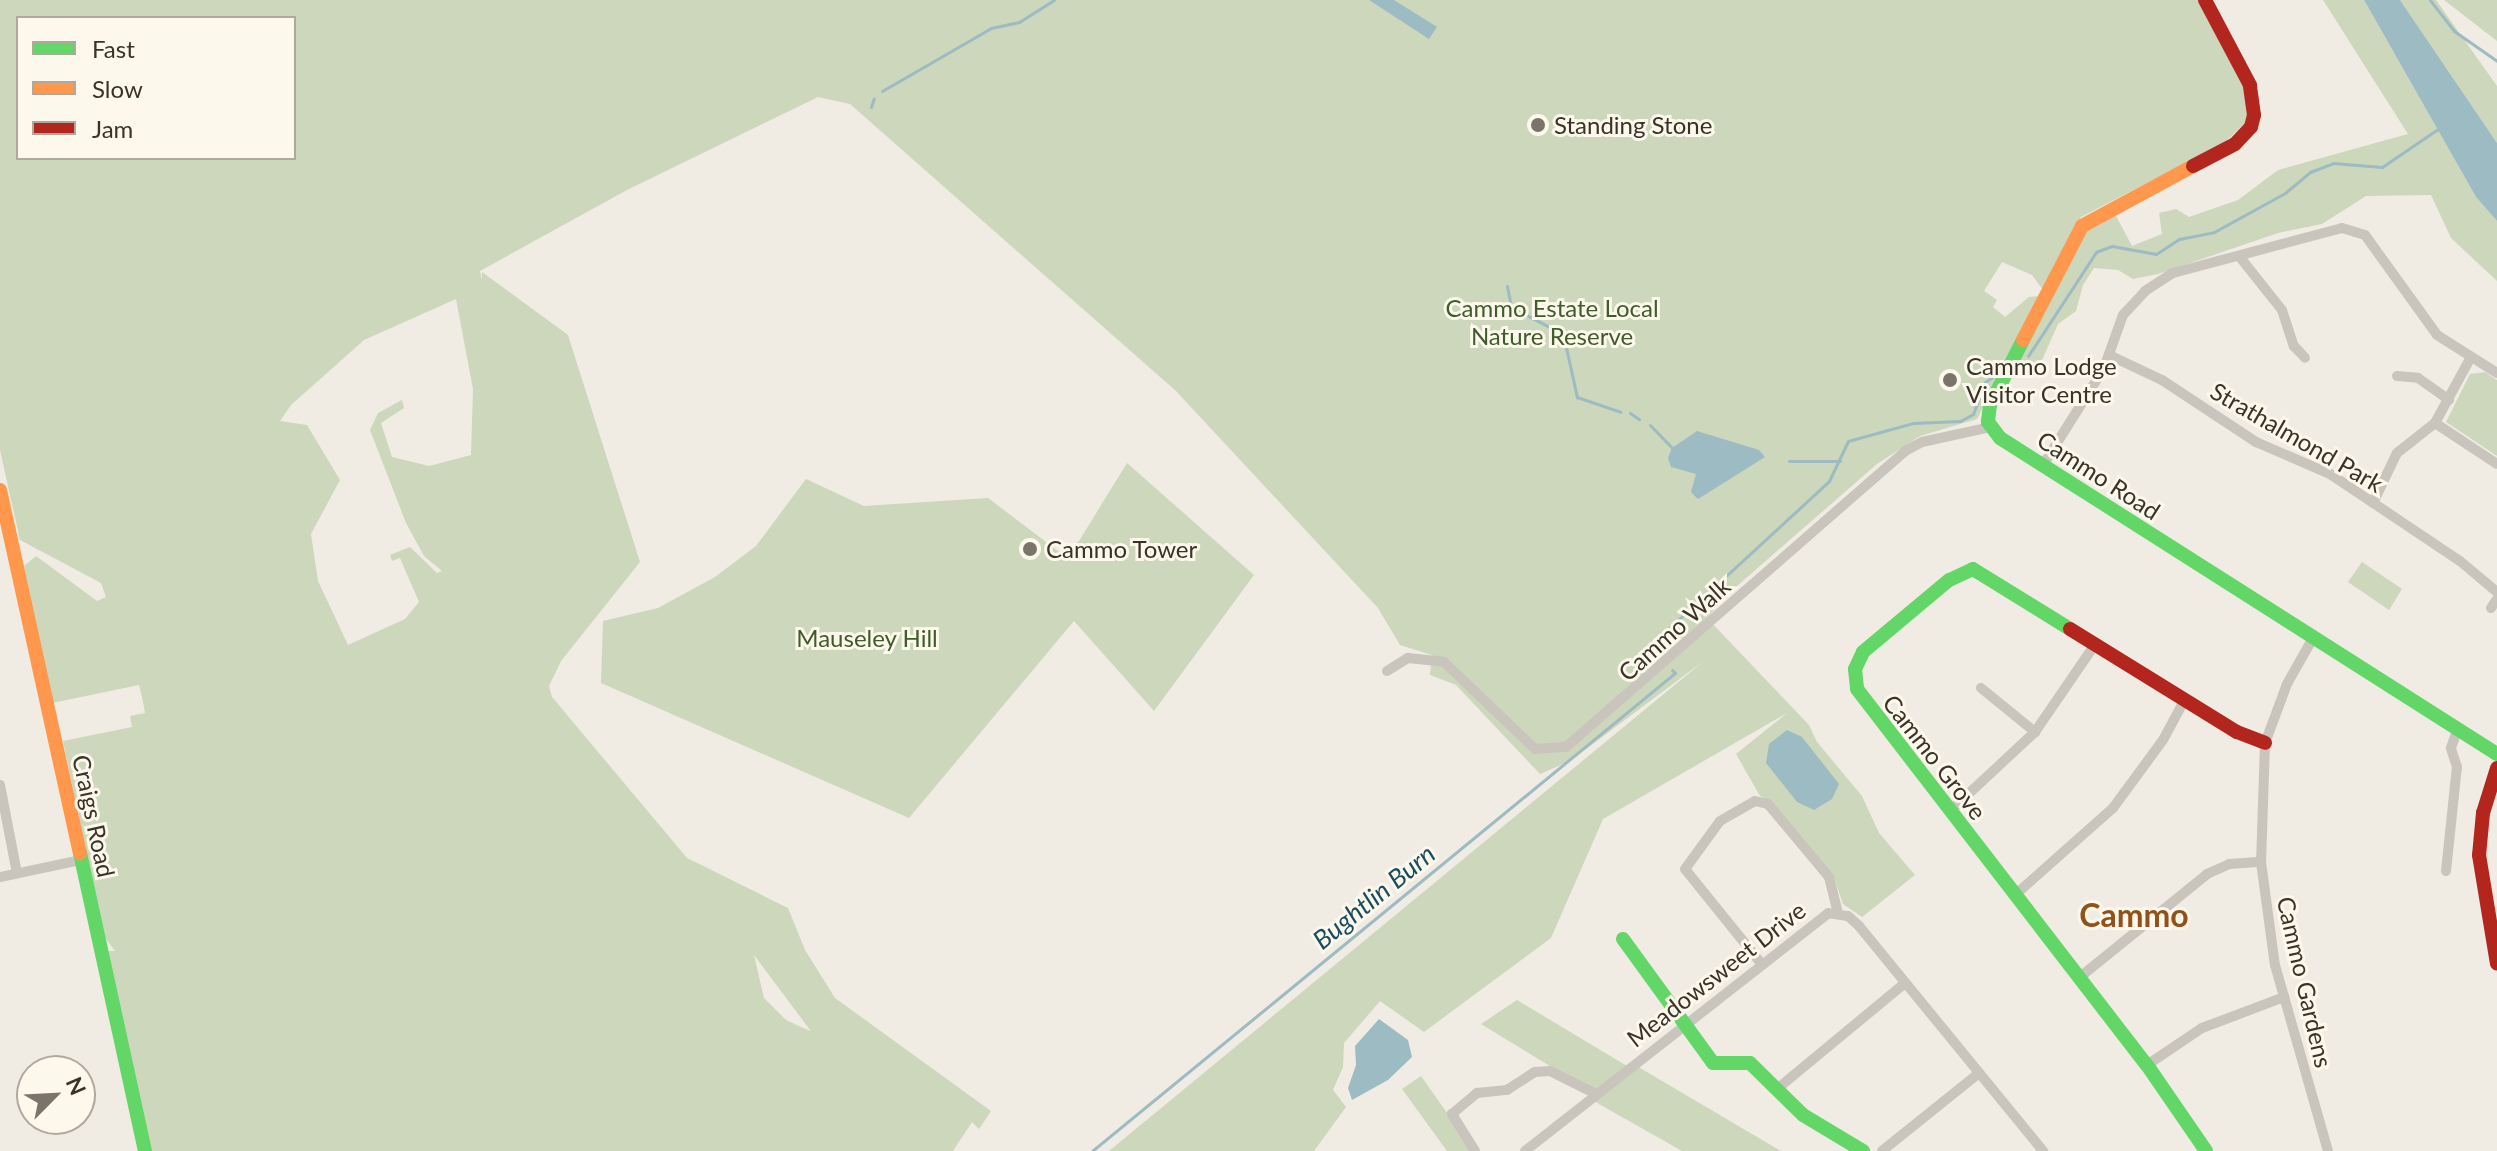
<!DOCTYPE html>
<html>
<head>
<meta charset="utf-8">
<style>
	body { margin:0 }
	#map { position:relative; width:2497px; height:1151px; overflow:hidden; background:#f0ece3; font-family:Lato,sans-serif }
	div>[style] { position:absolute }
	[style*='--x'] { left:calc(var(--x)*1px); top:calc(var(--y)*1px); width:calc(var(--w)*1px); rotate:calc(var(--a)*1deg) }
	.green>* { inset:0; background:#ccd7bc }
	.water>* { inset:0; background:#9dbbc3 }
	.stream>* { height:3px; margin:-1.5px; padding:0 1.5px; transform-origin:1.5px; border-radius:1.5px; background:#9dbbc3 }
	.street>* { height:10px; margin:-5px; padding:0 5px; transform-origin:5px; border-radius:5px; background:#c9c5bc }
	.fast>* { height:14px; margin:-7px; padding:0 7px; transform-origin:7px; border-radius:7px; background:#63d668 }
	.slow>* { height:14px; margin:-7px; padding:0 7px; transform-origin:7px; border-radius:7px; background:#ff974d }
	.jam>* { height:14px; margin:-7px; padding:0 7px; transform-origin:7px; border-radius:7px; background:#b3261e }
	.dots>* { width:22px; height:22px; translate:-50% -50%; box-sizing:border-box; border:4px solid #fcf8eb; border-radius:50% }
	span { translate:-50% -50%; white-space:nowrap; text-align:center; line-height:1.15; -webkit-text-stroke:6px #fcf8eb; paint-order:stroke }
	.poi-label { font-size:24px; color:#3b3329 }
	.left { translate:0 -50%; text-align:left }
	.park-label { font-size:24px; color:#3f5c2a }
	.street-label { font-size:24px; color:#3b3329 }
	.water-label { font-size:26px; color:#1a4d61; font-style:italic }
	.district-label { font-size:32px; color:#92501a; font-weight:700 }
	.legend { position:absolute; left:16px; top:16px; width:280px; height:144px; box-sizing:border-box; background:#fcf8eb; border:2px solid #afa99d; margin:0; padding:10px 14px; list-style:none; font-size:24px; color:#3b3329 }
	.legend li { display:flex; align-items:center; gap:16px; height:40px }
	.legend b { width:40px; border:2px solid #afa99d }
	.north { position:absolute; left:16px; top:1055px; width:80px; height:80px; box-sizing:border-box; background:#fcf8eb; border:2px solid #afa99d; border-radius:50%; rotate:66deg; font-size:22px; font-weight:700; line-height:32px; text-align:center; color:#3b3329 }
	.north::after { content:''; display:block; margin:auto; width:28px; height:36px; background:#7a746a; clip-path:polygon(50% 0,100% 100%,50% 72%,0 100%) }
</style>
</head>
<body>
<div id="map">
	<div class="green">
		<i style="clip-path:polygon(evenodd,0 0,2199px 0,2244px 85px,2248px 110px,2246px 122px,2224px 143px,2081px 217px,2043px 290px,2032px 275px,2002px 262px,1984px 291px,1997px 300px,1993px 307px,2005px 317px,2029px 297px,2039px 296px,1977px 419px,1920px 436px,1877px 464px,1729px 593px,1707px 618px,1809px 725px,1817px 742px,1862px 796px,1879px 833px,1915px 875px,1862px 917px,1843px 904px,1833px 875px,1772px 802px,1760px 796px,1736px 754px,1787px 713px,1603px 819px,1551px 938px,1424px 1032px,1380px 1001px,1344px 1043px,1343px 1067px,1333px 1090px,1346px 1107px,1314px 1151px,1109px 1151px,1705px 660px,1570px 761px,1540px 774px,1456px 685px,1430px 675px,1432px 655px,1400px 645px,1378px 608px,1176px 391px,850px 104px,818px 97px,627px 190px,480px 271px,482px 280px,482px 272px,568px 335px,640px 562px,561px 661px,549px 686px,552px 697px,687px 858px,788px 908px,805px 950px,835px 998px,991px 1111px,979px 1129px,972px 1122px,953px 1151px,150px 1151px,108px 951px,115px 951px,103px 935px,63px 741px,132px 727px,130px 716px,145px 713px,142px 697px,139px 685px,52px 703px,24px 566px,36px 556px,97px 601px,106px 597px,101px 583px,20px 540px,0 450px,0 0,18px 18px,294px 18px,294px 158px,18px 158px,18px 18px,0 0,456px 299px,473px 389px,471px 455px,429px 466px,392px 457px,381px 423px,404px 408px,402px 400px,378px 413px,370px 430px,406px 523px,424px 556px,442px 571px,437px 573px,410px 547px,390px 555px,392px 561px,400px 558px,419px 602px,405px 619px,348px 645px,318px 581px,311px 534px,340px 480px,307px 425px,280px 421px,291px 405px,364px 340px,456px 299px,0 0,754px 955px,810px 1030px,810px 1031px,786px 1020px,764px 998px,754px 955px)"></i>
		<i style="clip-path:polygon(2323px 0,2364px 0,2476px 197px,2497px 221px,2497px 281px,2451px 238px,2431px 195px,2366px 196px,2322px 224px,2278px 233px,2158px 274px,2133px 279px,2118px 270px,2094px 268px,2083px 285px,2076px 311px,2058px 324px,2038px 369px,2023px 371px,2018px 360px,2088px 225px,2115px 214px,2132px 246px,2162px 234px,2159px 213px,2176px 209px,2189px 217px,2238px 200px,2278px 170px,2408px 134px)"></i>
		<i style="clip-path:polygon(2400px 0,2436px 0,2497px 86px,2497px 143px)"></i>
		<i style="clip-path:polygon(2444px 0,2497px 0,2497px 41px)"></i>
		<i style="clip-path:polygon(2485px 372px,2497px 380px,2497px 456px,2446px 422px,2470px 374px)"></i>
		<i style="clip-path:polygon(1127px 463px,1254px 575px,1154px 711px,1074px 621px,909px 818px,601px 683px,603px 621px,658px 608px,715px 577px,756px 546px,806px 479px,864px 506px,988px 498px,1062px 554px,1079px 541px)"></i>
		<i style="clip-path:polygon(2362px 562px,2402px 589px,2389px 610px,2348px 582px)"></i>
		<i style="clip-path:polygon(1517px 1000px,1627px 1066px,1596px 1094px,1481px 1024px)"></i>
		<i style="clip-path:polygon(1635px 1065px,1781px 1151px,1682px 1151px,1592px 1100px)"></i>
		<i style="clip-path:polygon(1421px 1076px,1474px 1151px,1447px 1151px,1402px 1089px)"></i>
	</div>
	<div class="water">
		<i style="clip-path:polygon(1369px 0,1394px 0,1437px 27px,1429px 39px)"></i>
		<i style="clip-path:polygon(2364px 0,2400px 0,2497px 143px,2497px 221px,2476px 197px)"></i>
		<i style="clip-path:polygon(1697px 431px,1759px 450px,1765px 457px,1698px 499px,1691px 492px,1696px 474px,1671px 467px,1668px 458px,1672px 448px)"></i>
		<i style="clip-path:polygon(1787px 730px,1802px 737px,1839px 784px,1832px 799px,1814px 810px,1797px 802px,1766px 763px,1769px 744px)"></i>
		<i style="clip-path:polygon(1379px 1019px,1408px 1040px,1412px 1057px,1388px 1080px,1352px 1100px,1348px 1088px,1356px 1065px,1355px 1046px)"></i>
	</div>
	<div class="stream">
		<i style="--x:2430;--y:0;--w:39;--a:52"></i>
		<i style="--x:2454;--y:31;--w:52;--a:34.9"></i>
		<i style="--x:882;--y:91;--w:126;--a:-30"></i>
		<i style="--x:991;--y:28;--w:29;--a:-12"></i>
		<i style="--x:1019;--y:22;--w:41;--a:-32.2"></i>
		<i style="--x:871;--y:107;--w:9;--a:-72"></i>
		<i style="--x:1507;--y:286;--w:21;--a:79"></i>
		<i style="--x:1511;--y:307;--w:59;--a:27.4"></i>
		<i style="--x:1563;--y:334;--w:65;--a:77.5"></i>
		<i style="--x:1577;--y:397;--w:46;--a:18.8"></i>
		<i style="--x:2028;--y:356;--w:124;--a:-56.8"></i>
		<i style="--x:2096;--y:252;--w:17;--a:-21"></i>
		<i style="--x:2112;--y:246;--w:45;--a:10.3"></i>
		<i style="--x:2156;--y:254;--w:27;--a:-33"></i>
		<i style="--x:2179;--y:239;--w:36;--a:-11"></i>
		<i style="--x:2214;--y:232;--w:81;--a:-28.8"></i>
		<i style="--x:2285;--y:193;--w:33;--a:-40"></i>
		<i style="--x:2310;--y:172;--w:25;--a:-21"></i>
		<i style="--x:2333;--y:163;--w:49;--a:4.7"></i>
		<i style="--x:2382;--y:167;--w:68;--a:-34.2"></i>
		<i style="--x:1630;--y:413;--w:11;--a:34"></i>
		<i style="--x:1650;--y:425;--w:32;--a:46"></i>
		<i style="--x:1789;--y:461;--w:51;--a:0"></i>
		<i style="--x:1657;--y:649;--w:7;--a:-124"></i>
		<i style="--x:1653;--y:643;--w:239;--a:-42.6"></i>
		<i style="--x:1829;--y:481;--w:44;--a:-64.6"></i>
		<i style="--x:1848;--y:441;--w:67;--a:-15.5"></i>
		<i style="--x:1913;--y:423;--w:47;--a:-2.4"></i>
		<i style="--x:1960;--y:421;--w:15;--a:-28"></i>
		<i style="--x:1973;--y:414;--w:34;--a:-69"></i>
		<i style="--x:1985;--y:382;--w:9;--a:-32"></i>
		<i style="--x:1092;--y:1151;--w:754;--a:-39.35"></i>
		<i style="--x:1675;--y:673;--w:4;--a:-135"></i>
	</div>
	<div class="street">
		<i style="--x:2239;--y:256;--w:69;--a:51.5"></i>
		<i style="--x:2282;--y:310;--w:38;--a:72"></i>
		<i style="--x:2294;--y:346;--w:16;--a:47"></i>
		<i style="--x:2109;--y:355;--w:59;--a:25.3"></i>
		<i style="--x:2162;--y:380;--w:113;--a:33.4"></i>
		<i style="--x:2256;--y:442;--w:81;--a:23.4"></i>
		<i style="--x:2330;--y:474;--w:156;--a:33.8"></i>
		<i style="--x:2460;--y:561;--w:48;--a:40"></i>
		<i style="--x:2397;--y:376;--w:21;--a:5"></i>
		<i style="--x:2418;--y:378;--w:38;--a:35"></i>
		<i style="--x:2435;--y:423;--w:74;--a:33.5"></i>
		<i style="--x:2043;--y:465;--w:115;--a:-57.8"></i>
		<i style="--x:2104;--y:368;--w:56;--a:-70.3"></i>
		<i style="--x:2123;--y:315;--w:33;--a:-47"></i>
		<i style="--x:2145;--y:291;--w:33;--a:-33"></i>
		<i style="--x:2173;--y:273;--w:175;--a:-14.9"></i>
		<i style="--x:2342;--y:228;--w:24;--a:17"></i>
		<i style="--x:2365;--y:235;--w:123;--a:54.2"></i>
		<i style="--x:2437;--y:335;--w:71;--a:32.3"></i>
		<i style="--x:2373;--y:503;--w:55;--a:-64.4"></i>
		<i style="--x:2397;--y:453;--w:48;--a:-38.3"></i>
		<i style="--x:2435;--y:423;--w:75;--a:-61.4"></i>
		<i style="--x:2491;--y:608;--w:11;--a:-56"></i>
		<i style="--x:2313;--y:638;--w:53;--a:119.5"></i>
		<i style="--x:2287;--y:684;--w:63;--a:110.4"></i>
		<i style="--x:2265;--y:743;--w:119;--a:91.9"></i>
		<i style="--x:2261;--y:862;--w:104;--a:82.3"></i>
		<i style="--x:2275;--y:965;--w:193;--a:74.1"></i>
		<i style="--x:1387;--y:671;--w:25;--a:-32"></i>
		<i style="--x:1408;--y:658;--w:36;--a:6"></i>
		<i style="--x:1444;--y:662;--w:126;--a:43.7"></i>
		<i style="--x:1535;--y:749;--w:31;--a:-4"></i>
		<i style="--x:1566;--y:747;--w:450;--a:-41.1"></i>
		<i style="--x:1905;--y:451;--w:19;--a:-28"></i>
		<i style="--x:1922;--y:442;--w:71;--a:-12.3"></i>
		<i style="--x:1981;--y:688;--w:70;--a:39.2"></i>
		<i style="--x:0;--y:785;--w:90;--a:79.1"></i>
		<i style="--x:1950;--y:811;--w:116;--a:-42.9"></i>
		<i style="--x:2035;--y:732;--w:108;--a:-55.6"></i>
		<i style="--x:2446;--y:871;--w:105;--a:-84"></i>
		<i style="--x:2457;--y:767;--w:20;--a:-108"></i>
		<i style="--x:2451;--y:748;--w:18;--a:-71"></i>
		<i style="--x:0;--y:877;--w:83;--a:-11.9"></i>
		<i style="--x:2015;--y:895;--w:131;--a:-41.6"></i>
		<i style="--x:2113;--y:808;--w:84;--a:-53.7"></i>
		<i style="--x:2163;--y:740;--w:47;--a:-61.8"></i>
		<i style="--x:1760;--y:962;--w:119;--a:-128.9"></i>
		<i style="--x:1685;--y:869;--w:59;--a:-53.9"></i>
		<i style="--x:1720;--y:821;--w:40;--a:-29.7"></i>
		<i style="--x:1755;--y:801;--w:13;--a:13"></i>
		<i style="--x:1768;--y:804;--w:95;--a:50.1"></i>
		<i style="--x:1829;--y:877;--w:37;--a:76"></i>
		<i style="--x:2080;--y:977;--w:164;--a:-39"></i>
		<i style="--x:2207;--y:874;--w:24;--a:-24"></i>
		<i style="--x:2229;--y:864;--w:32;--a:-4"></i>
		<i style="--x:2147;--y:1065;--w:66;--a:-33.9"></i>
		<i style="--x:2202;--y:1028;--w:88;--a:-20.7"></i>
		<i style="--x:1777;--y:1089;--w:166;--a:-39.6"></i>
		<i style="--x:1475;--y:1151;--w:44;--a:-121.9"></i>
		<i style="--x:1452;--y:1114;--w:33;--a:-40"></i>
		<i style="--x:1477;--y:1093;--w:30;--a:-6"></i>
		<i style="--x:1507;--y:1090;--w:33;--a:-33"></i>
		<i style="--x:1535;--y:1072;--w:15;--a:-4"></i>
		<i style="--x:1550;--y:1071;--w:51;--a:26.6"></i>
		<i style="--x:1525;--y:1151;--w:385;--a:-38.1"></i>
		<i style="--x:1828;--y:913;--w:20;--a:9"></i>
		<i style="--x:1848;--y:916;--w:15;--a:42"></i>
		<i style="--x:1859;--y:926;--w:291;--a:50.7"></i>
		<i style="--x:1882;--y:1151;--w:124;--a:-38.8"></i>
	</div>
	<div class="fast">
		<i style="--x:2023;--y:340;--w:73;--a:116.9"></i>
		<i style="--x:1990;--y:405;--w:17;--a:97"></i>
		<i style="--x:1988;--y:422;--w:20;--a:53"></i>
		<i style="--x:2000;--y:438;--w:589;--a:32.45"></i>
		<i style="--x:2070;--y:629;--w:114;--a:-148.3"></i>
		<i style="--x:1973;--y:569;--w:26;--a:155"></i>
		<i style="--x:1949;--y:580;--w:112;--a:140.1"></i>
		<i style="--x:1863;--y:652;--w:19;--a:115"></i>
		<i style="--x:1855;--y:669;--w:20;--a:84"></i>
		<i style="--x:1857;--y:689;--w:475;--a:52.4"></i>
		<i style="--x:2147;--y:1065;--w:104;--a:55.5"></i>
		<i style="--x:80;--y:853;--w:305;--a:77.7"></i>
		<i style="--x:1623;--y:939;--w:153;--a:54"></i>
		<i style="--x:1713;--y:1063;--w:37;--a:0"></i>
		<i style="--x:1750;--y:1063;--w:74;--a:44.5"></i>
		<i style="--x:1803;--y:1115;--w:70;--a:31"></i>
	</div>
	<div class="slow">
		<i style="--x:2023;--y:340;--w:128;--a:-62.6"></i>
		<i style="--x:2082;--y:226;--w:126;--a:-28.4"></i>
		<i style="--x:0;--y:490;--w:372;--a:77.6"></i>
	</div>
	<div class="jam">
		<i style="--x:2193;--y:166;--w:47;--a:-27.6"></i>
		<i style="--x:2235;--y:144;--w:23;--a:-47"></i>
		<i style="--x:2251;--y:127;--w:12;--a:-76"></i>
		<i style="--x:2254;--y:115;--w:30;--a:-98"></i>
		<i style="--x:2250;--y:85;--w:96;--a:-117.9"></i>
		<i style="--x:2070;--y:629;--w:196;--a:31.7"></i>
		<i style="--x:2237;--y:732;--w:30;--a:21"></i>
		<i style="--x:2497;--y:768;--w:47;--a:107.3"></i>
		<i style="--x:2483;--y:813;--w:42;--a:95.4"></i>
		<i style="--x:2479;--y:855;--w:110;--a:80.6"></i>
	</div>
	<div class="dots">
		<i style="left:1538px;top:125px;background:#7a746a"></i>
		<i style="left:1950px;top:380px;background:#7a746a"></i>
		<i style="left:1030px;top:549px;background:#7a746a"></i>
	</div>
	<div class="poi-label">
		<span class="left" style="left:1554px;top:125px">Standing Stone</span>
		<span class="left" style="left:1966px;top:380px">Cammo Lodge<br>Visitor Centre</span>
		<span class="left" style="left:1046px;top:549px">Cammo Tower</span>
	</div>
	<div class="park-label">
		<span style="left:1552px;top:322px">Cammo Estate Local<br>Nature Reserve</span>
		<span style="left:867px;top:638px">Mauseley Hill</span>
	</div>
	<div class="street-label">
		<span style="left:2297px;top:437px;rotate:30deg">Strathalmond Park</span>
		<span style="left:2099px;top:475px;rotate:33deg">Cammo Road</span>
		<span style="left:1674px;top:629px;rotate:-42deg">Cammo Walk</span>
		<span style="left:1935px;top:757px;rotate:52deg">Cammo Grove</span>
		<span style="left:94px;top:816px;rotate:78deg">Craigs Road</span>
		<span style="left:1716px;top:974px;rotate:-38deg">Meadowsweet Drive</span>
		<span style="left:2305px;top:982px;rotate:77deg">Cammo Gardens</span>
	</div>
	<div class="water-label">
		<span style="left:1374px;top:897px;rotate:-39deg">Bughtlin Burn</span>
	</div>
	<div class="district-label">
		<span style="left:2134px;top:915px">Cammo</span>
	</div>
	<ul class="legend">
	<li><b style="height:10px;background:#63d668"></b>Fast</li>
	<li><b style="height:10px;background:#ff974d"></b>Slow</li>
	<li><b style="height:10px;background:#b3261e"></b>Jam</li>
	</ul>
	<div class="north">N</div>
</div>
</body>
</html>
